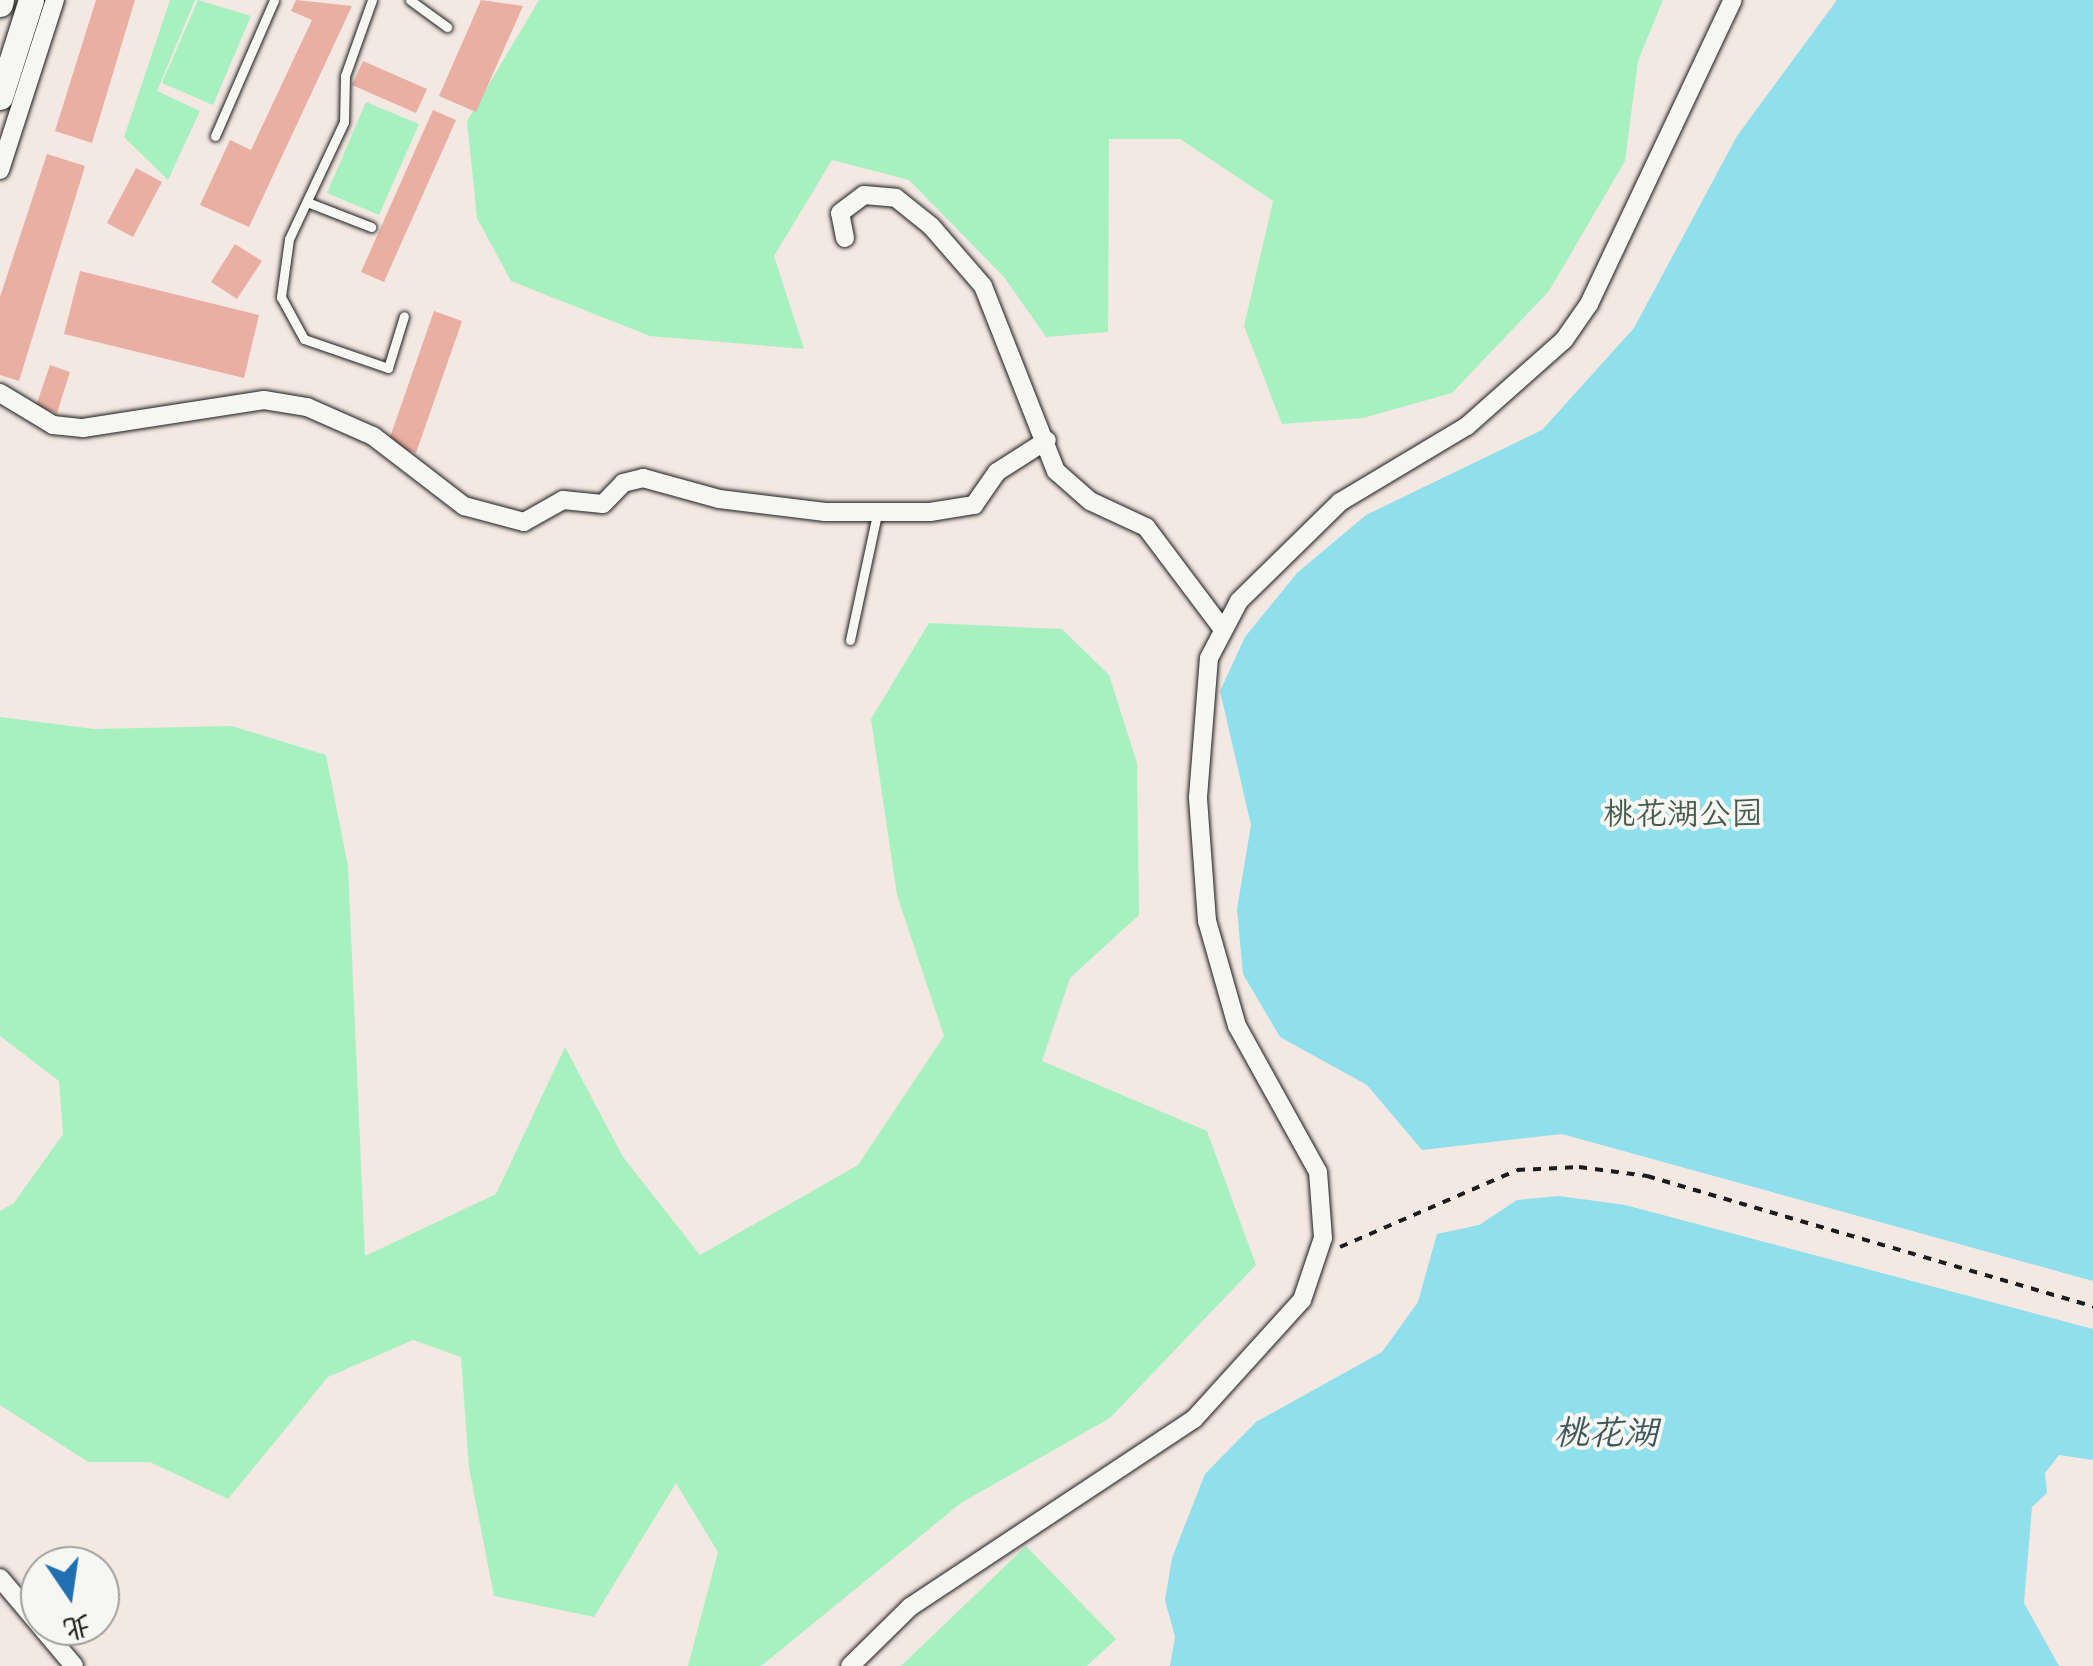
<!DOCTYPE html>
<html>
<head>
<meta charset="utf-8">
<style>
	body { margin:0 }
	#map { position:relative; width:2093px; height:1666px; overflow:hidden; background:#f3e8e2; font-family:Dekko,"LXGW WenKai TC",sans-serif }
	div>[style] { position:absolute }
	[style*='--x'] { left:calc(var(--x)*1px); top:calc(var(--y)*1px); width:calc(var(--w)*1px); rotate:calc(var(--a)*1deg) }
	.green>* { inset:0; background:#a7f1c0 }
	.water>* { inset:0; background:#8fdfec }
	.building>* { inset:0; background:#e9afa3 }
	.path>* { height:4px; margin-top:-2px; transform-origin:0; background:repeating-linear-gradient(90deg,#1c1c1c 0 8px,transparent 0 16px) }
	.roads { filter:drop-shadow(0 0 2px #1c1c1c) drop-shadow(0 0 2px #1c1c1c) }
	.lane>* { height:9px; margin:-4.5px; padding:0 4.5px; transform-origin:4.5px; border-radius:4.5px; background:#f6f6f2 }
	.street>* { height:18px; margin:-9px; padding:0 9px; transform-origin:9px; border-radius:9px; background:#f6f6f2 }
	.secondary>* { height:25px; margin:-12.5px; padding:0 12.5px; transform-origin:12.5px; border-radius:12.5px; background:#f6f6f2 }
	span { translate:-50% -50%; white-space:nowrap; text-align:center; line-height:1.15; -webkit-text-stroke:8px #f6f6f2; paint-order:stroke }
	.park-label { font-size:32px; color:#465c4d }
	.water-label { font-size:35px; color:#3e565a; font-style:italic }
	.north { position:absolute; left:20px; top:1546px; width:100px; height:100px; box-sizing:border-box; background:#f6f6f2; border:2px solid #9f9f9c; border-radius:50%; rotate:167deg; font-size:28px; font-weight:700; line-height:40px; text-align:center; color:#1c1c1c }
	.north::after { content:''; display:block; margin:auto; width:35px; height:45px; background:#1f6fb2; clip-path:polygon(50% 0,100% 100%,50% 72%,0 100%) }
</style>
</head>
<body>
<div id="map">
	<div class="green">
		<i style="clip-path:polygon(170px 0,195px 0,157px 91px,200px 111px,168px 180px,124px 137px)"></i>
		<i style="clip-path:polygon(198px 0,251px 16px,213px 105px,162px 83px)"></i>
		<i style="clip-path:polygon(539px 0,1663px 0,1638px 61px,1625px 161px,1549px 291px,1452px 393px,1363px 418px,1282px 424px,1244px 326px,1273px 201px,1180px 139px,1109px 139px,1108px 332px,1046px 337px,1004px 277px,909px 180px,832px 160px,774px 256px,804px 349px,650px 336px,511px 281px,477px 218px,467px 121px)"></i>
		<i style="clip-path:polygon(366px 102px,419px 124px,379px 215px,327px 193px)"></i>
		<i style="clip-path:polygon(929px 623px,1062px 629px,1109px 675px,1137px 763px,1139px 915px,1070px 978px,1042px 1061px,1207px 1131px,1256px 1265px,1110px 1418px,961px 1503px,761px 1666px,688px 1666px,718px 1552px,676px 1483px,594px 1617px,494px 1596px,469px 1468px,461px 1357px,413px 1340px,328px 1377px,228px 1499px,150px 1462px,88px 1462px,0 1405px,0 1211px,14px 1203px,63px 1134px,59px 1081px,0 1036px,0 717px,94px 729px,232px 726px,326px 755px,348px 866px,365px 1256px,496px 1194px,565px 1047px,623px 1157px,700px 1255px,858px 1165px,944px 1036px,897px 895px,871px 719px)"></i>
		<i style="clip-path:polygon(1026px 1546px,1116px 1639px,1087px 1666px,901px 1666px)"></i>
	</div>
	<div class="water">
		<i style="clip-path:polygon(1837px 0,2093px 0,2093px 1281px,1562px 1134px,1422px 1150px,1367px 1085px,1280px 1037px,1243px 974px,1237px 909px,1251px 825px,1220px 691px,1245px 637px,1297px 573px,1366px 515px,1542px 430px,1634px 328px,1737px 136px)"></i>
		<i style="clip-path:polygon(1559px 1196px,1625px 1205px,2093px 1329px,2093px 1460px,2059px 1455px,2045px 1473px,2047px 1493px,2032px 1507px,2024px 1603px,2059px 1666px,1170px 1666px,1175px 1637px,1165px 1600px,1172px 1558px,1205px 1474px,1256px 1422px,1382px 1352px,1418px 1302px,1437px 1234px,1479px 1225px,1517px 1200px)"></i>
	</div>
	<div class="building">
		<i style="clip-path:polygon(96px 0,135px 0,92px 143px,55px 131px)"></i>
		<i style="clip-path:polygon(296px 0,352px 6px,249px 227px,200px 205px,230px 140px,251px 150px,312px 20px,291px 11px)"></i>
		<i style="clip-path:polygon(481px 0,523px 6px,476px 112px,439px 96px)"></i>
		<i style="clip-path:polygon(363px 61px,427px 89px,416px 113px,352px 85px)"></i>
		<i style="clip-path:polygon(433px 110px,456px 120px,384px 282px,361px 272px)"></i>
		<i style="clip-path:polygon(47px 154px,85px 166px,19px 381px,0 375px,0 297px)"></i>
		<i style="clip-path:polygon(136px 168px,162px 182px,133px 237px,107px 223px)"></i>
		<i style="clip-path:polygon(235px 244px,262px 261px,237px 299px,211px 282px)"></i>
		<i style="clip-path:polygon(80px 271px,259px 315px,244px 378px,64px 334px)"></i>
		<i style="clip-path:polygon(434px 311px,462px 321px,416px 453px,388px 443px)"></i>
		<i style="clip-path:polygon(50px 365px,70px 372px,57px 413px,36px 406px)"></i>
	</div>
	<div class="path">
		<i style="--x:1340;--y:1247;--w:193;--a:-23.5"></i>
		<i style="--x:1517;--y:1170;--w:62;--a:-2.8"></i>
		<i style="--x:1579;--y:1167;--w:69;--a:7.5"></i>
		<i style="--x:1647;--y:1176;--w:465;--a:16.3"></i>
	</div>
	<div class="roads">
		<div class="lane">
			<i style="--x:372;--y:0;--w:81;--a:109.6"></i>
			<i style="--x:345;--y:76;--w:46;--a:91.2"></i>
			<i style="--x:344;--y:122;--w:129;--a:115.2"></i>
			<i style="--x:289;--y:239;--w:59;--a:97.9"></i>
			<i style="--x:281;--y:297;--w:48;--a:61.3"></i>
			<i style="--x:304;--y:339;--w:89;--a:19"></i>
			<i style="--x:388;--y:368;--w:54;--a:-72.9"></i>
			<i style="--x:410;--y:0;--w:46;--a:36.1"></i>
			<i style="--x:215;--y:136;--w:148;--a:-66.5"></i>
			<i style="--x:307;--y:202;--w:69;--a:21.3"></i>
			<i style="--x:850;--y:640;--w:129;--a:-77.9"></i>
		</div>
		<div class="street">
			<i style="--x:0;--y:170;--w:179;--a:-72.1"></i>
			<i style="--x:845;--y:238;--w:25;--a:-101"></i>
			<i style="--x:840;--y:213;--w:30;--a:-37"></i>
			<i style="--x:864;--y:195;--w:32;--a:5"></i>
			<i style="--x:896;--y:198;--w:45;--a:38.7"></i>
			<i style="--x:931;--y:226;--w:79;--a:49.1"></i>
			<i style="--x:983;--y:286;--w:199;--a:68.5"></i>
			<i style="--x:1056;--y:471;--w:45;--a:41.4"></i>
			<i style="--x:1090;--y:501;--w:62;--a:24.9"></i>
			<i style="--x:1146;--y:527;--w:125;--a:53.1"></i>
			<i style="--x:0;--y:393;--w:62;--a:31.1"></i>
			<i style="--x:53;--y:425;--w:30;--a:6"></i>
			<i style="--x:83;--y:428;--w:183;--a:-8.8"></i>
			<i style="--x:264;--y:400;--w:44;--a:9.2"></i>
			<i style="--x:307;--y:407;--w:72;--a:23.7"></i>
			<i style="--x:373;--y:436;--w:115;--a:37.6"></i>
			<i style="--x:464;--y:506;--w:62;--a:14.9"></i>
			<i style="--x:524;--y:522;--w:45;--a:-29.4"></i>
			<i style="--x:563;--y:500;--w:40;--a:5.7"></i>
			<i style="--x:603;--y:504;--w:29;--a:-46"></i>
			<i style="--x:623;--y:483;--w:21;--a:-14"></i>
			<i style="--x:643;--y:478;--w:79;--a:15.4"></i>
			<i style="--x:719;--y:499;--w:107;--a:7"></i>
			<i style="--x:825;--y:512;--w:105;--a:0"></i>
			<i style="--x:930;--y:512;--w:45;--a:-9"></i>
			<i style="--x:974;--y:505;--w:40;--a:-55.1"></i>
			<i style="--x:997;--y:472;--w:59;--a:-32.6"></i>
			<i style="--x:0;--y:1578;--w:115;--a:49.9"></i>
			<i style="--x:850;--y:1666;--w:84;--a:-44.5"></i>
			<i style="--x:910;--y:1607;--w:341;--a:-33.5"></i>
			<i style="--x:1194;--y:1419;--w:161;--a:-47.8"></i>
			<i style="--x:1302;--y:1300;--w:65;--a:-71.3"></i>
			<i style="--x:1323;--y:1238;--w:66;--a:-94.3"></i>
			<i style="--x:1318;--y:1172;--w:167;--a:-119"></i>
			<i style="--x:1237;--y:1026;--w:109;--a:-105.9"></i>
			<i style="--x:1207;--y:921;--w:124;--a:-94.2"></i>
			<i style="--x:1198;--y:797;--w:139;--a:-85.5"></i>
			<i style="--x:1209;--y:658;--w:64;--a:-62.2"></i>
			<i style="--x:1239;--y:601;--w:141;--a:-44.4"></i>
			<i style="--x:1340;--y:502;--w:148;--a:-30.9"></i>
			<i style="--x:1467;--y:426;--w:130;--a:-41.6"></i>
			<i style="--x:1564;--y:340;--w:44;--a:-55.2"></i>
			<i style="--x:1589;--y:304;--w:336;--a:-64.7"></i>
		</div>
		<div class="secondary">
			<i style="--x:0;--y:4;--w:4;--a:-76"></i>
			<i style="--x:0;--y:97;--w:102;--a:-72.3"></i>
		</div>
	</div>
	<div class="park-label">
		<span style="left:1683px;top:818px">桃花湖公园</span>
	</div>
	<div class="water-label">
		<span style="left:1606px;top:1437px">桃花湖</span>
	</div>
	<div class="north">北</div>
</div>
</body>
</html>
